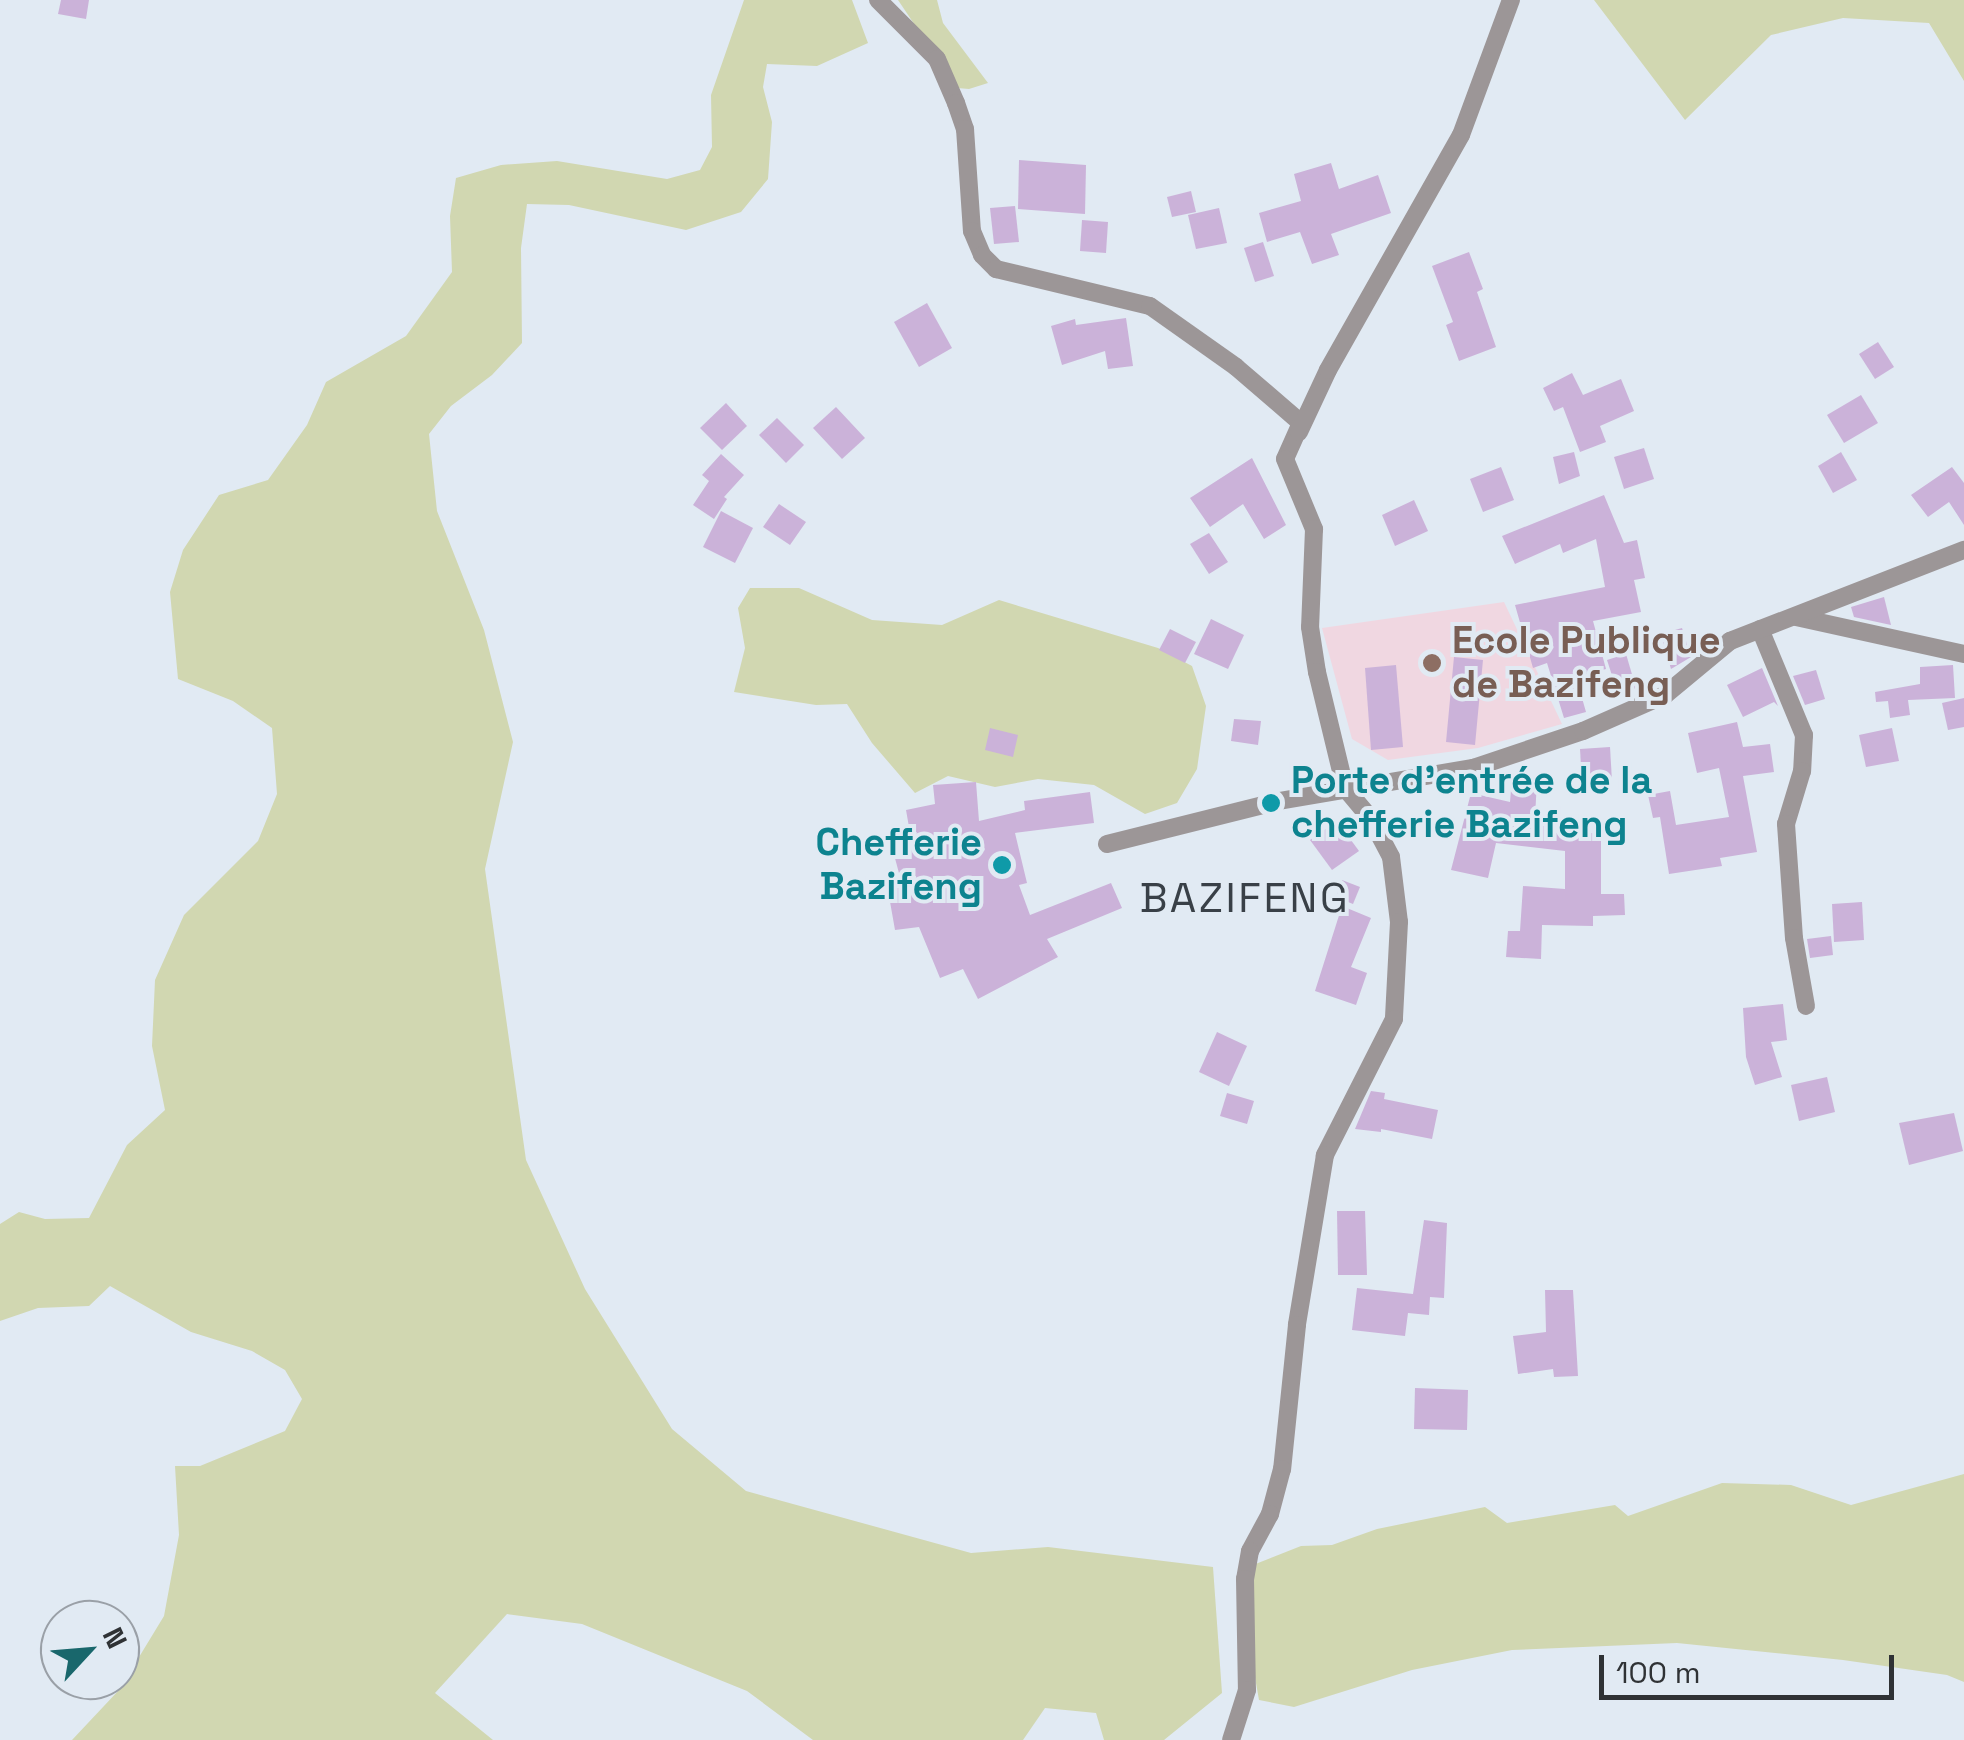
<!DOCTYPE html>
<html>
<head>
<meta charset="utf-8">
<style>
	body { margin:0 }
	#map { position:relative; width:1964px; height:1740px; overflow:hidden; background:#e1eaf3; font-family:"Space Grotesk",sans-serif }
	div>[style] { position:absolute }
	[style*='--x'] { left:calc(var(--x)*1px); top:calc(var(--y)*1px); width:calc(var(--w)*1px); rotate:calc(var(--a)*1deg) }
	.education>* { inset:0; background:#f0d7e1 }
	.green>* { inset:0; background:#d1d7b1 }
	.building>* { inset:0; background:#cbb2d9 }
	.minor>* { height:18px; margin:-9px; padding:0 9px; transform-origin:9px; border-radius:9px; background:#9c9697 }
	.dots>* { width:28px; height:28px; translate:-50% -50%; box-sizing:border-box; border:5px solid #e1eaf3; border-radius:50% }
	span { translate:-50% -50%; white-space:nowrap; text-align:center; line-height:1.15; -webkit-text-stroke:8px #e1eaf3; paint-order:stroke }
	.education-label { font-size:38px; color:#785e54; font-weight:700 }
	.left { translate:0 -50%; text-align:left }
	.culture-label { font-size:38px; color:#0d838f; font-weight:700 }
	.right { translate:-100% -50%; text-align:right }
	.quarter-label { font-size:42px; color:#394047; letter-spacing:2.5px }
	.north { position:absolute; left:40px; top:1600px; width:100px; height:100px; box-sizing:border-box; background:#e1eaf3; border:2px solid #9aa0a7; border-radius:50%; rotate:64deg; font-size:28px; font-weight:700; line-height:40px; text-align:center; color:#2f3235 }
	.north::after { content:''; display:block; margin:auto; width:35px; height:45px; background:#19676c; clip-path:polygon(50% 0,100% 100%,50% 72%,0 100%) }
	.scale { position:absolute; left:1599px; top:1655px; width:295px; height:45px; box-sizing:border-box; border:5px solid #2f3235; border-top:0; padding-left:12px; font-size:30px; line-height:35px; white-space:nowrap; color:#2f3235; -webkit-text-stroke:8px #e1eaf3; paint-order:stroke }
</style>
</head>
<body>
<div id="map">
	<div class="education">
		<i style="clip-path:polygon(1504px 602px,1562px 724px,1478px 748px,1388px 760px,1352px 739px,1322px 628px)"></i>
	</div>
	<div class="green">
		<i style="clip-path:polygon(744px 0,852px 0,868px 43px,817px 66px,767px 64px,763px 87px,772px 122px,768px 179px,741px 212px,686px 230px,569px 205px,527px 204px,521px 248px,522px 343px,492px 375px,451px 406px,429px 434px,437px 511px,484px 630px,513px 742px,485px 869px,526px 1160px,585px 1289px,672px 1429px,746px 1491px,971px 1553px,1048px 1547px,1213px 1567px,1222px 1693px,1164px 1740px,1104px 1740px,1096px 1713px,1045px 1708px,1023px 1740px,813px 1740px,747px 1691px,582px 1624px,507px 1614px,435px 1693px,493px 1740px,72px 1740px,119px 1690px,164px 1616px,179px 1535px,175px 1466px,200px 1466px,285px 1431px,302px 1399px,285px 1370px,252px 1351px,191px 1332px,110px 1286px,89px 1306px,38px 1308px,0 1321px,0 1224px,19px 1212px,45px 1219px,89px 1218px,127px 1145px,165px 1110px,152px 1046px,155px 980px,184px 915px,258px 841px,277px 794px,272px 728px,233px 701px,178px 679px,170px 592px,183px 550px,219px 495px,268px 480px,307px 425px,326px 382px,406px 336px,452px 272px,450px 216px,456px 178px,501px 165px,557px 161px,667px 179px,700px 170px,712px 147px,711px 95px)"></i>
		<i style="clip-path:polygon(898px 0,937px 0,943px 23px,988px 83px,969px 89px,946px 87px,933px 52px)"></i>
		<i style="clip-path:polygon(1594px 0,1964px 0,1964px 81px,1929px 23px,1843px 18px,1771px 35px,1685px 120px)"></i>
		<i style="clip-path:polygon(750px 588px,799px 588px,872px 620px,942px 625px,999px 600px,1158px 648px,1192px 666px,1206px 706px,1197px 769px,1177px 803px,1145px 814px,1094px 785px,1038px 779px,995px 787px,948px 776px,915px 793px,872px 743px,847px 704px,816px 705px,734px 692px,745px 648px,738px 608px)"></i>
		<i style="clip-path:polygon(1964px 1474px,1964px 1682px,1947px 1675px,1843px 1660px,1677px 1643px,1512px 1650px,1412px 1670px,1294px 1707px,1259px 1700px,1253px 1666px,1253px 1565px,1301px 1546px,1332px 1545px,1377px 1529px,1485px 1507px,1507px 1523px,1615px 1505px,1628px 1516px,1722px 1483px,1791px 1485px,1851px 1505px)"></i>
	</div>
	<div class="building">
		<i style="clip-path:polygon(61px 0,89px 0,86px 19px,58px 14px)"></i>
		<i style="clip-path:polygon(1019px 160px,1086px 165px,1085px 214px,1018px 209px)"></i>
		<i style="clip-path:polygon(1331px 163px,1339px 189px,1378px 175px,1391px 213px,1331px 234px,1339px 255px,1312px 264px,1300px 232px,1267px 242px,1259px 213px,1301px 201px,1294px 174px)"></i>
		<i style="clip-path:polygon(1191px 191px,1196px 212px,1172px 217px,1167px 197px)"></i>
		<i style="clip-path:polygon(1015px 206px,1019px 242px,994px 244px,990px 208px)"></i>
		<i style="clip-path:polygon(1219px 208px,1227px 243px,1196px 249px,1188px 215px)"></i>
		<i style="clip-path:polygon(1082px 220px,1108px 222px,1106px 253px,1080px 251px)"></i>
		<i style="clip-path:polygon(1263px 242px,1274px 276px,1255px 282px,1244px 248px)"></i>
		<i style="clip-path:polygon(1469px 252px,1483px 289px,1477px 292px,1496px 347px,1459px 361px,1446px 325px,1453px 322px,1432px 266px)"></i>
		<i style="clip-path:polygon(927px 303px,952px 348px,919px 367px,894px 322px)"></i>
		<i style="clip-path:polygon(1126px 318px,1133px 366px,1108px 369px,1105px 351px,1062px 365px,1051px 326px,1075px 319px,1076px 325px)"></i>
		<i style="clip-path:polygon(1878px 342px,1894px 367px,1875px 379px,1859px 354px)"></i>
		<i style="clip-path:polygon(1572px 373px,1583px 395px,1621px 379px,1634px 411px,1600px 426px,1606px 442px,1580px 452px,1563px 407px,1554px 411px,1543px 388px)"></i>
		<i style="clip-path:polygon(1861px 395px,1878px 423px,1844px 443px,1827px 415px)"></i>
		<i style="clip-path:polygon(726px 403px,747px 426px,722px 450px,700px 428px)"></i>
		<i style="clip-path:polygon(836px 407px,865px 438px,842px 459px,813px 428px)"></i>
		<i style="clip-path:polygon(777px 418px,804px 445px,786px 463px,759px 435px)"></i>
		<i style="clip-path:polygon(1644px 448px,1654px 479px,1624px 489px,1614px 457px)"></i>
		<i style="clip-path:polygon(1574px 452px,1580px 476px,1559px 484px,1553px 457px)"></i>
		<i style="clip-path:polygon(1841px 452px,1857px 480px,1833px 493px,1818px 466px)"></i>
		<i style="clip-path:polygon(721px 454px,744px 475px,724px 497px,727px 499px,714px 519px,693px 505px,709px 481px,702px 475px)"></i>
		<i style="clip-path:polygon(1252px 458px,1286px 525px,1264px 539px,1243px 504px,1210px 527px,1190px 498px)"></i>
		<i style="clip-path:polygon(1501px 467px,1514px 500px,1483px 512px,1470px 479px)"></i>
		<i style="clip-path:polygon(1952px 467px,1964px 483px,1964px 525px,1949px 502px,1928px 517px,1911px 495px)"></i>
		<i style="clip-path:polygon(1604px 495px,1624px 543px,1637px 540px,1645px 578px,1634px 580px,1641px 612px,1593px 621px,1606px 669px,1576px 677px,1586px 712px,1564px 718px,1547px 663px,1533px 668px,1515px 605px,1605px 587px,1596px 539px,1563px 553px,1560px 544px,1515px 564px,1502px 536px)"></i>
		<i style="clip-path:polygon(1414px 500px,1428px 531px,1395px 546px,1382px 515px)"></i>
		<i style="clip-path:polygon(779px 504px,806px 522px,790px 545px,763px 527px)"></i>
		<i style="clip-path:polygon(721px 511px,753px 528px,735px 563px,703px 547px)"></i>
		<i style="clip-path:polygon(1209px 533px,1228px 562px,1209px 574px,1190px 544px)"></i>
		<i style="clip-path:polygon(1884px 597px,1891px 625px,1854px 617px,1851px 607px)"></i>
		<i style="clip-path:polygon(1211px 619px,1244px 635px,1228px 669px,1194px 654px)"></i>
		<i style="clip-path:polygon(1682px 628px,1691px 657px,1671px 669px,1661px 634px)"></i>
		<i style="clip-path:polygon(1170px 629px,1196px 642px,1185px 663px,1159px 650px)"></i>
		<i style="clip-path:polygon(1626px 654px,1636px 688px,1618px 694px,1607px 660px)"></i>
		<i style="clip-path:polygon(1454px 657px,1483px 660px,1475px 745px,1446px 742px)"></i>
		<i style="clip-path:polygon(1396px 665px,1403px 747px,1371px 750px,1365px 668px)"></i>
		<i style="clip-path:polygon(1953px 665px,1955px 698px,1908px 700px,1910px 715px,1890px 718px,1888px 701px,1876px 702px,1875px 692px,1920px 684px,1920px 667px)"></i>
		<i style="clip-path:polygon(1762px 668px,1778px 706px,1774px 702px,1743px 717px,1727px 685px)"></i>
		<i style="clip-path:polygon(1816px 670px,1825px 699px,1805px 705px,1793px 676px)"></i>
		<i style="clip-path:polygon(1964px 698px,1964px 727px,1948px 730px,1942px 703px)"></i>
		<i style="clip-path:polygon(1234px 719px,1261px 721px,1258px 745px,1231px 741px)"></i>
		<i style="clip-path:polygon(1737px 722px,1743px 747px,1770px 744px,1774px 772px,1743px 776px,1757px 852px,1720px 858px,1722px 866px,1669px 874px,1660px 817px,1653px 818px,1648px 795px,1670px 791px,1676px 825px,1729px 817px,1719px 768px,1697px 773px,1688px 733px)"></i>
		<i style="clip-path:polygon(990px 728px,1018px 735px,1013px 757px,985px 750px)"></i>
		<i style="clip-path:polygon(1892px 728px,1899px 761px,1866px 767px,1859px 735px)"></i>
		<i style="clip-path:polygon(1610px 747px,1612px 781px,1582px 783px,1580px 749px)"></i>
		<i style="clip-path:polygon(1512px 778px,1537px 780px,1535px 818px,1558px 820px,1556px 833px,1601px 833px,1601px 894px,1624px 894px,1625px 915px,1593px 916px,1593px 926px,1542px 925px,1541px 959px,1506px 957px,1508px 931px,1520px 931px,1523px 886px,1565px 889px,1565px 851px,1496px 843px,1488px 878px,1451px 870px,1471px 793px,1510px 802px)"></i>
		<i style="clip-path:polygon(976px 782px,979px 821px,1025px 810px,1024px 801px,1090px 792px,1094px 823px,1015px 833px,1027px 883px,1019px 885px,1030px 915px,1111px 883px,1122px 908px,1047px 939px,1058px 957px,978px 999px,963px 969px,940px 978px,919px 927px,895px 930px,886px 879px,900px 877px,888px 832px,909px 827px,906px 810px,935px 804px,933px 785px)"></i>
		<i style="clip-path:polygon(1337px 821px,1359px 851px,1332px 870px,1310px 840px)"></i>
		<i style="clip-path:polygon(1342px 880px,1360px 887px,1353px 904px,1336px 897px)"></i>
		<i style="clip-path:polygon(1862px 902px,1864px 940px,1834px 942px,1832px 904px)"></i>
		<i style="clip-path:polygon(1342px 906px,1371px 918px,1351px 967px,1367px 973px,1356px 1005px,1315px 991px)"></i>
		<i style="clip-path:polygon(1831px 936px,1833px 955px,1810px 958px,1807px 939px)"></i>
		<i style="clip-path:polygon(1783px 1004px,1787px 1040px,1771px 1042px,1782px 1077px,1755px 1085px,1746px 1057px,1743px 1008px)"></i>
		<i style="clip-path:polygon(1217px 1032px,1247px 1046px,1229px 1086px,1199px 1072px)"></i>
		<i style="clip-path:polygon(1827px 1077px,1835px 1112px,1799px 1121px,1791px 1085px)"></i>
		<i style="clip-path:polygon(1371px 1091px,1385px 1093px,1384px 1099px,1438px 1110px,1432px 1139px,1381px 1129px,1381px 1132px,1355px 1129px)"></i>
		<i style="clip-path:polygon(1227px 1093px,1254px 1101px,1247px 1124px,1220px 1116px)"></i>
		<i style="clip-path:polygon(1954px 1113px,1963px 1151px,1909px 1165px,1899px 1123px)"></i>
		<i style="clip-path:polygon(1337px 1211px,1365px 1211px,1367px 1275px,1338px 1275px)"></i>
		<i style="clip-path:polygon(1424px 1220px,1447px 1223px,1444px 1298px,1430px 1297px,1429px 1315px,1408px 1313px,1405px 1336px,1352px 1330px,1357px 1288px,1413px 1294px)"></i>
		<i style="clip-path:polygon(1545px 1290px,1573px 1290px,1578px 1376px,1554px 1377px,1553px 1369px,1518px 1374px,1513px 1336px,1546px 1332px)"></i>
		<i style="clip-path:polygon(1415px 1388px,1468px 1390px,1467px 1430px,1414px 1429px)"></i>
	</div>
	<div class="minor">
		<i style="--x:878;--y:0;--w:83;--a:45"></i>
		<i style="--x:937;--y:59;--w:48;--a:66.6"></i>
		<i style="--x:956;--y:103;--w:28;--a:71"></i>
		<i style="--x:965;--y:129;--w:102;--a:86.1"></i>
		<i style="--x:972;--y:231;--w:26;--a:67"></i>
		<i style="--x:982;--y:255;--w:20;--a:45"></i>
		<i style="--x:996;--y:269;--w:158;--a:13.5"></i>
		<i style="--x:1150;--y:306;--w:105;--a:35.3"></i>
		<i style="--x:1236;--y:367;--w:86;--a:40.7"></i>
		<i style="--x:1301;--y:423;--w:39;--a:114"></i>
		<i style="--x:1285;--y:459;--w:76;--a:67.5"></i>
		<i style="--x:1314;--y:529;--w:98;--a:92.3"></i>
		<i style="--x:1310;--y:627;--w:46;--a:81.2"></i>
		<i style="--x:1317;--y:672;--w:119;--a:76.4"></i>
		<i style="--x:1345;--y:788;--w:40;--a:50"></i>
		<i style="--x:1371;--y:819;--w:43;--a:62.2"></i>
		<i style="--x:1391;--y:857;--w:65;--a:83"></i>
		<i style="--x:1399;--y:922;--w:97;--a:93"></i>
		<i style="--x:1394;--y:1019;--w:153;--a:116.9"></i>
		<i style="--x:1325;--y:1155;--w:172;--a:99.4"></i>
		<i style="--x:1297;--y:1325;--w:145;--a:95.9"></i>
		<i style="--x:1282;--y:1469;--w:47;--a:104.9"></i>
		<i style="--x:1270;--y:1514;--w:42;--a:118.4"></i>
		<i style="--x:1250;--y:1551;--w:28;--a:100"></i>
		<i style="--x:1245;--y:1579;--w:111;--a:89"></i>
		<i style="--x:1247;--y:1690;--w:52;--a:107.7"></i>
		<i style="--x:1299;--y:432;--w:68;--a:-64.9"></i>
		<i style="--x:1328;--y:370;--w:270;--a:-60.5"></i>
		<i style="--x:1461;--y:135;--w:144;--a:-69.7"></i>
		<i style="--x:1796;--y:617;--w:172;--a:12.4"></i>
		<i style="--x:1760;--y:629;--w:115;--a:67.5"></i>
		<i style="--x:1804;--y:735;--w:36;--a:93"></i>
		<i style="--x:1802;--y:771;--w:55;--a:106.8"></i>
		<i style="--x:1786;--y:824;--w:114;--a:86"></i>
		<i style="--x:1794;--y:938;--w:69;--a:80"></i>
		<i style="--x:1279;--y:801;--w:197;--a:-9.7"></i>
		<i style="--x:1473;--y:768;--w:116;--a:-18.6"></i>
		<i style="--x:1583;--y:731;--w:90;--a:-23.7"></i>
		<i style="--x:1665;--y:695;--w:85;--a:-39.7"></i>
		<i style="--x:1730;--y:641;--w:251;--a:-21.3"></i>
		<i style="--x:1107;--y:844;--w:162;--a:-14"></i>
	</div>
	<div class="dots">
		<i style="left:1432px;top:663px;background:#8d6e63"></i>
		<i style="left:1271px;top:803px;background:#0f9aa8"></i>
		<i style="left:1002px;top:865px;background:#0f9aa8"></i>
	</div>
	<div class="education-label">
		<span class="left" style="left:1452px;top:663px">Ecole Publique<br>de Bazifeng</span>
	</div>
	<div class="culture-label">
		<span class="left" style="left:1291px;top:803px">Porte d'entrée de la<br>chefferie Bazifeng</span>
		<span class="right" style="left:982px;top:865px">Chefferie<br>Bazifeng</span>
	</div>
	<div class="quarter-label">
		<span style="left:1245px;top:898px">BAZIFENG</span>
	</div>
	<div class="north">N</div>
	<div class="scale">100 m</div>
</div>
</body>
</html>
